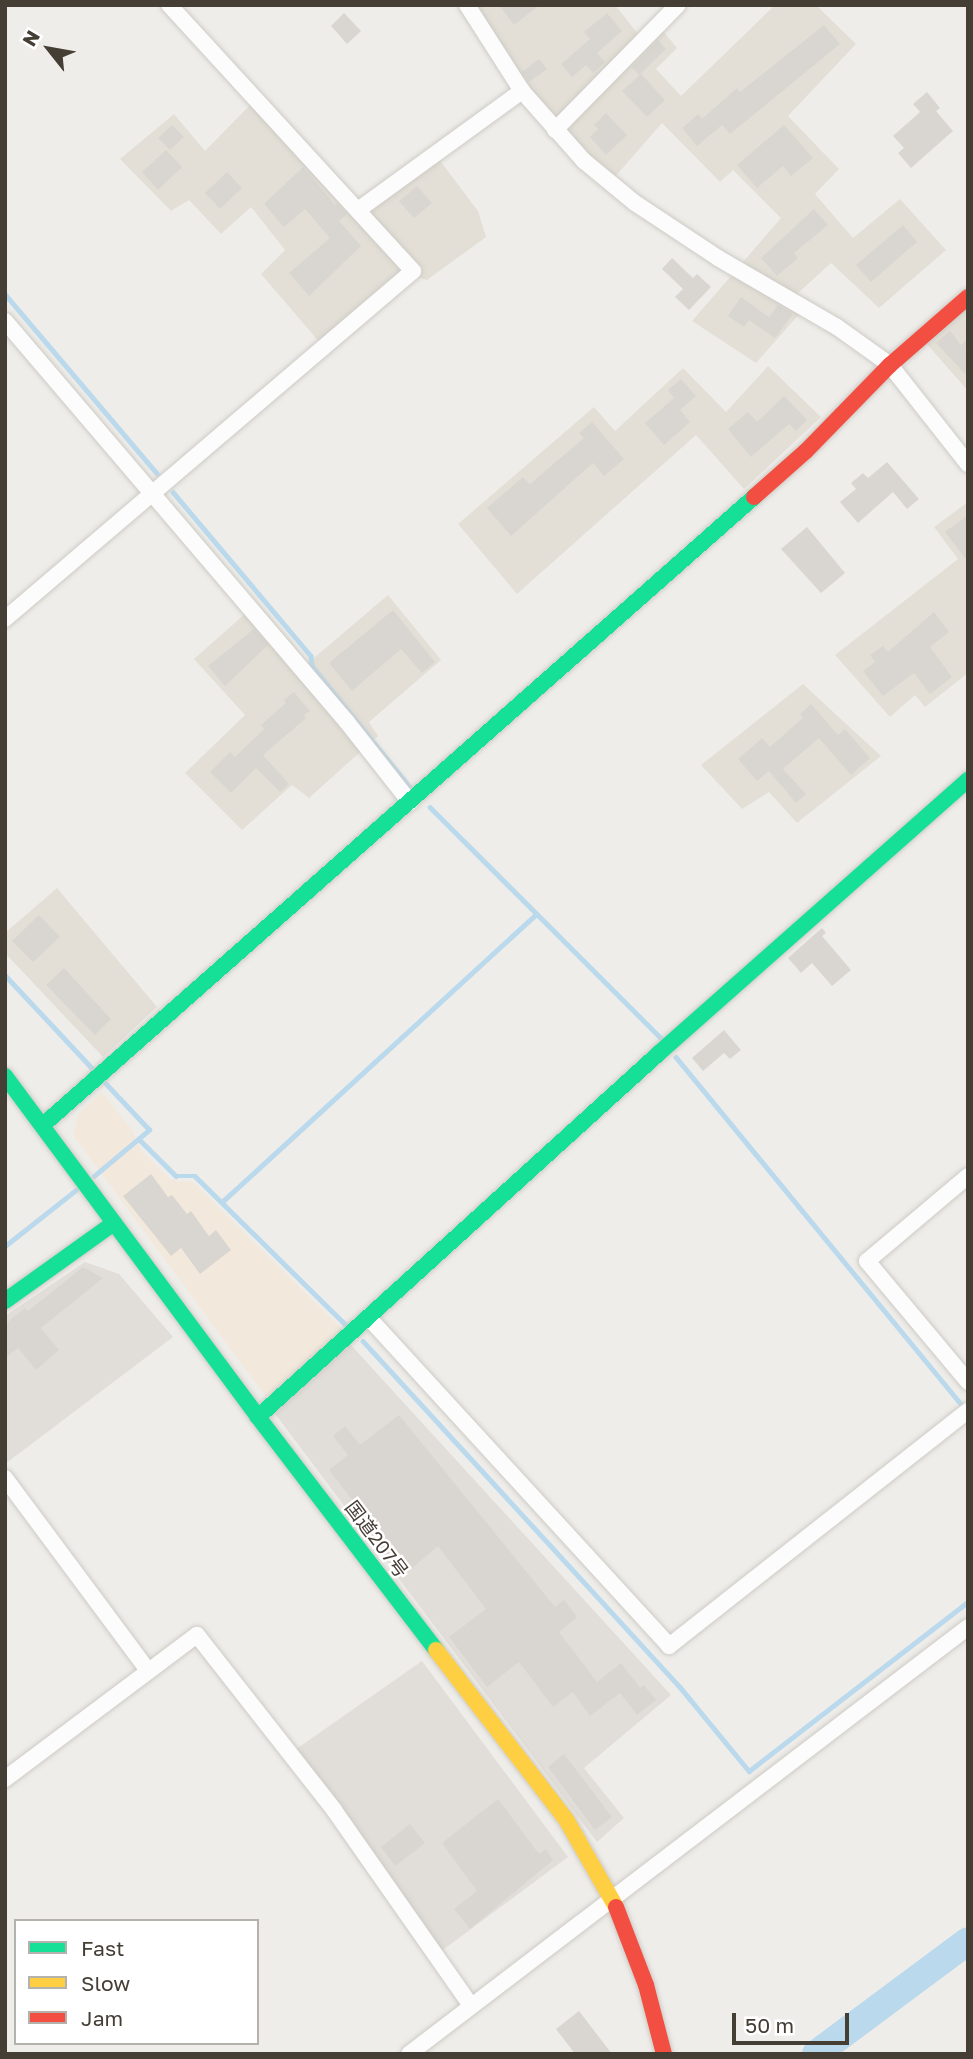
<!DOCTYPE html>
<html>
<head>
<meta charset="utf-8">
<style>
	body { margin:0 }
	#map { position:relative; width:973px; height:2059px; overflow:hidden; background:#efede9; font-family:"Golos Text","Noto Sans JP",sans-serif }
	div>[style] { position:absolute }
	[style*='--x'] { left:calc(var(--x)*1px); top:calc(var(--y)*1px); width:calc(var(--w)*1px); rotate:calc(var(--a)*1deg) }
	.residential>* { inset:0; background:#e3dfd6 }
	.commercial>* { inset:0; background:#f2e9dc }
	.industrial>* { inset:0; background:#e1ddd8 }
	.stream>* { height:4.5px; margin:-2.25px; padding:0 2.25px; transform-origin:2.25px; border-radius:2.25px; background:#bad9ec }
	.river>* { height:28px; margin:-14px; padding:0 14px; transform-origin:14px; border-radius:14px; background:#bad9ec }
	.building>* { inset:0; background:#d9d6d1 }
	.roads { filter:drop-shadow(0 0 2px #cdcbc6) drop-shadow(0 0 2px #cdcbc6) }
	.street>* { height:16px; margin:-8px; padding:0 8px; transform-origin:8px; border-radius:8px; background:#fdfcfc }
	.fast>* { height:16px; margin:-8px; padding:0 8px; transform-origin:8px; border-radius:8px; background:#16e098 }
	.slow>* { height:16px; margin:-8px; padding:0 8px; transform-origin:8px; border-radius:8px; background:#ffcf43 }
	.jam>* { height:16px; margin:-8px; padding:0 8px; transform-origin:8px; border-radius:8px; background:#f24e42 }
	span { translate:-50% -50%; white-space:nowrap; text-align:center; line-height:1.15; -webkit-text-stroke:5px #fff; paint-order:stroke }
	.street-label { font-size:19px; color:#453e35 }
	.frame { position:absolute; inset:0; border:7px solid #453e35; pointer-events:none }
	.legend { position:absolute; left:14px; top:1919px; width:245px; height:126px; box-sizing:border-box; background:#fff; border:2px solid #b5b2ae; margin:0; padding:9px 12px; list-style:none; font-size:21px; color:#453e35 }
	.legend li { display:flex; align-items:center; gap:14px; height:35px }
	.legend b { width:35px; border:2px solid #b5b2ae }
	.north { position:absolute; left:14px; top:14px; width:70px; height:70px; -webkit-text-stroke:5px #fff; paint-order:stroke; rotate:301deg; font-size:19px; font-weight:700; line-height:28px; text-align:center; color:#453e35 }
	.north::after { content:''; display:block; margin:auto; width:24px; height:32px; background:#453e35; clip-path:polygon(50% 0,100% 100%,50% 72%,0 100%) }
	.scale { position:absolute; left:732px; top:2013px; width:117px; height:32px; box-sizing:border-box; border:4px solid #453e35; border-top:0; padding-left:9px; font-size:21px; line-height:24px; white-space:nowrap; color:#453e35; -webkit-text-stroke:5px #fff; paint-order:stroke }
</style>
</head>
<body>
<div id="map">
	<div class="residential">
		<i style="clip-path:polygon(460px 5px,615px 5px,639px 35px,654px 20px,677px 48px,656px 69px,681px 96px,775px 5px,816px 5px,856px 44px,788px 116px,839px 169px,815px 194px,853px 238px,900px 199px,946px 250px,879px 308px,831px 263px,797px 294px,808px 304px,756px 363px,692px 321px,781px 218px,733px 170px,720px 182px,662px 123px,606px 187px)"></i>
		<i style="clip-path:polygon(260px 95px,358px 202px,432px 150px,478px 211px,486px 237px,427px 280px,416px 277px,327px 351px,261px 274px,285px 250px,251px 207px,221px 234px,189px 200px,171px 211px,120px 159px,174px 114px,205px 151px)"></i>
		<i style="clip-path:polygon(968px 308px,968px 391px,926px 343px)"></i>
		<i style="clip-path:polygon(768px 366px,821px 417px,744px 489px,696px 435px,517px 594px,458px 524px,594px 407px,615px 431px,683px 368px,726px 412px)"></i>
		<i style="clip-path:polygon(968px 502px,968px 673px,925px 707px,915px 695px,890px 717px,835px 655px,958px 559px,934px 527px)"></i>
		<i style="clip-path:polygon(388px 595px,441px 660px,369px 722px,378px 736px,309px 798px,292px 785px,242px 830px,185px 773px,245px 715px,194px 659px,257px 603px,308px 663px)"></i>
		<i style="clip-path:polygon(803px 684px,881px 756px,797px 823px,769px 792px,742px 809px,701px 765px)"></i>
		<i style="clip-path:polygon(57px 888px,157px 1007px,103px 1057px,5px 953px,5px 933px)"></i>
	</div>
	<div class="commercial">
		<i style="clip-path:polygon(102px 1092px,133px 1131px,141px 1151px,170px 1180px,193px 1182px,343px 1330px,266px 1397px,73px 1135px,78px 1114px)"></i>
	</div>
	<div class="industrial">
		<i style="clip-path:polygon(85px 1262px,119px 1274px,173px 1337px,5px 1464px,5px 1316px)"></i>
		<i style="clip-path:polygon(350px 1344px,671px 1695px,584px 1768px,624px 1818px,597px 1842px,273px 1411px)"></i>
		<i style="clip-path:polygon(422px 1661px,568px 1857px,440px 1952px,295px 1750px)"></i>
	</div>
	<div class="stream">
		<i style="--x:5;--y:294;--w:235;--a:49.7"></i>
		<i style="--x:173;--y:492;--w:214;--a:49.9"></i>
		<i style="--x:311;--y:656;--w:10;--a:84"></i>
		<i style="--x:312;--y:666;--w:156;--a:51"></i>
		<i style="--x:430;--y:807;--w:327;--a:45"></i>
		<i style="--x:5;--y:975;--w:130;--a:46.9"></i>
		<i style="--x:676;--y:1057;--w:450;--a:50.6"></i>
		<i style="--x:140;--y:1140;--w:51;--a:45"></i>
		<i style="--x:176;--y:1176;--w:19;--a:0"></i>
		<i style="--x:195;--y:1176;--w:211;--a:44.6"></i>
		<i style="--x:94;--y:1176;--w:72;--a:-39.9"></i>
		<i style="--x:149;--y:1130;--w:66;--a:-133.2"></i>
		<i style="--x:222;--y:1202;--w:426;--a:-42.5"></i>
		<i style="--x:5;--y:1246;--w:90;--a:-38.3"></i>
		<i style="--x:363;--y:1341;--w:469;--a:47.5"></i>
		<i style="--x:680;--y:1687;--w:109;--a:50.6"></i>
		<i style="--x:749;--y:1771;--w:277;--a:-37.7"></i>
	</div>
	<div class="river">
		<i style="--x:816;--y:2054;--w:189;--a:-36.6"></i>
	</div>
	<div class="building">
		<i style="clip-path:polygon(499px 5px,540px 5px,514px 25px)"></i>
		<i style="clip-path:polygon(344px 13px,361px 31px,347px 44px,331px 26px)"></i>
		<i style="clip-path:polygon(607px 13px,622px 31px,597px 53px,605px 62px,593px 73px,586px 65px,572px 77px,561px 64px,590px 39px,584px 32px)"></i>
		<i style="clip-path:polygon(824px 25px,840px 44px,730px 134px,722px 125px,697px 146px,682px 128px,698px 114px,702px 119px,737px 88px,740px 92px)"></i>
		<i style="clip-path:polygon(658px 40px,666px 49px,639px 75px,632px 67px)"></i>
		<i style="clip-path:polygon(539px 59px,547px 69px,529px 82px,522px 72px)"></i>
		<i style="clip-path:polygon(641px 74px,665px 100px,647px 117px,622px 91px)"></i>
		<i style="clip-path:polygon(927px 92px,940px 108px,936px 111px,953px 131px,911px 168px,898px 153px,904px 148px,893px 136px,920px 112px,913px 104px)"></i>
		<i style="clip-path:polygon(606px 113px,627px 135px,606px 155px,590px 137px,598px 129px,594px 125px)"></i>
		<i style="clip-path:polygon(172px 125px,184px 137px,170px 150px,158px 138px)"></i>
		<i style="clip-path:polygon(784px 125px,813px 158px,791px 176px,783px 166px,757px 188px,737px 165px)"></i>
		<i style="clip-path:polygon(166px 150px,182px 167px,158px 190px,142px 172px)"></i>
		<i style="clip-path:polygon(303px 167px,335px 205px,337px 204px,347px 214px,339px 221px,361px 246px,309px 296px,289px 273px,330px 238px,305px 209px,284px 227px,264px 204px)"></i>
		<i style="clip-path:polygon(227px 172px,242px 188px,220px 209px,205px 193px)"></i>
		<i style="clip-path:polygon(417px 186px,432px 203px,414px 218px,399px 201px)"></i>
		<i style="clip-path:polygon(814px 209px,828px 225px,794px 253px,798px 258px,777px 276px,761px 258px)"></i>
		<i style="clip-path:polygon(903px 225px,917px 242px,871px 282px,856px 265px)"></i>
		<i style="clip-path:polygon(672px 258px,693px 278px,697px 274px,711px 287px,689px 310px,675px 297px,683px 289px,662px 269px)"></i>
		<i style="clip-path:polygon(741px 297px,769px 317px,778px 305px,793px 314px,775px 338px,749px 320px,744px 327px,728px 316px)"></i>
		<i style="clip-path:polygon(950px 331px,961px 345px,968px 339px,968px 377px,936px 343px)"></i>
		<i style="clip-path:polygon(681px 379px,696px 396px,680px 410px,690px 422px,664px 445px,645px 423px,674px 398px,668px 390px)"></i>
		<i style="clip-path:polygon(784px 396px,807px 420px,796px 431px,789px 424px,751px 457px,728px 429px,748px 412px,757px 422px)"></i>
		<i style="clip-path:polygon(592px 422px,624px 459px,604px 476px,593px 463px,511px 536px,487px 508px,523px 477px,530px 484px,584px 438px,579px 433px)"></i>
		<i style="clip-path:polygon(887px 462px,919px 499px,907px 509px,893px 492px,858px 523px,840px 502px,856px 489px,851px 483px,863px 473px,868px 478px)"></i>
		<i style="clip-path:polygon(968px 515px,968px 562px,945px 532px)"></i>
		<i style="clip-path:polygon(807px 527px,845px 573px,821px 593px,781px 549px)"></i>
		<i style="clip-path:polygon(393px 610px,435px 662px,422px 673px,401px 649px,352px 691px,329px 663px)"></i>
		<i style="clip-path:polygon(934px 612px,949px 632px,930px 647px,952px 677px,930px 694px,914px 673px,883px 696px,863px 671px,875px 662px,870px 655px,883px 646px,888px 652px)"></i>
		<i style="clip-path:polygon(254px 629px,268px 645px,225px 686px,208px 666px)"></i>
		<i style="clip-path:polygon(294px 692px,310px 711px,304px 715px,306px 718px,263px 755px,289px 784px,280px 792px,256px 768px,231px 793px,210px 772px,230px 752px,235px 757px,264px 729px,261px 725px,286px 703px,284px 700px)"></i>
		<i style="clip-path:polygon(811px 704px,838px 735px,845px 729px,870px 758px,851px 775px,819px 738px,783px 769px,806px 794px,796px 803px,769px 771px,757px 781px,738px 759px,762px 738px,770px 747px,803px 718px,800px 714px)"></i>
		<i style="clip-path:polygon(39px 915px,60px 937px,33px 962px,12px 941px)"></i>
		<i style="clip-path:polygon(822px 928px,826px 933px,822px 936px,851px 970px,832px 986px,812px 963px,801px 973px,788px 958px)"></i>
		<i style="clip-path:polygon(64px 968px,111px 1019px,95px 1035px,46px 985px)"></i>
		<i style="clip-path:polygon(724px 1030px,741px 1050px,730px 1059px,724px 1053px,703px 1071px,692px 1058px)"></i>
		<i style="clip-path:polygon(151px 1174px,168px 1197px,172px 1195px,187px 1214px,191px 1211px,209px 1236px,216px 1230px,231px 1250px,200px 1274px,181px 1248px,171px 1256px,123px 1196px)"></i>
		<i style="clip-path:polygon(83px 1267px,103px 1278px,41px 1328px,59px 1350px,36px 1370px,18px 1348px,5px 1358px,5px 1324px,25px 1308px,28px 1311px)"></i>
		<i style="clip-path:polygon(399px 1415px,555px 1607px,564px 1600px,577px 1617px,559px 1632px,597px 1682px,621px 1663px,640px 1688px,644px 1685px,656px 1700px,637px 1715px,620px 1693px,590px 1716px,573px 1692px,553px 1707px,519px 1662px,487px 1687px,449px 1637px,486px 1609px,438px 1546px,404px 1575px,366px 1529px,371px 1524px,329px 1470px,348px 1455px,333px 1436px,345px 1426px,360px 1445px)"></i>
		<i style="clip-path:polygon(564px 1754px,612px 1817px,595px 1830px,548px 1767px)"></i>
		<i style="clip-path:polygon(498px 1799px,539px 1854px,546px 1849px,553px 1860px,470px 1929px,454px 1909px,477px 1891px,442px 1843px)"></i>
		<i style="clip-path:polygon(410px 1824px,425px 1843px,395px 1866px,381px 1847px)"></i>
		<i style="clip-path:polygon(579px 2011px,612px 2054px,575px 2054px,556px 2029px)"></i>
	</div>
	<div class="roads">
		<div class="street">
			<i style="--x:467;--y:5;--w:102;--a:57.4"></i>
			<i style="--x:522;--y:91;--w:94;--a:48.5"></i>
			<i style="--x:584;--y:161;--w:66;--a:39.5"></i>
			<i style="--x:635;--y:203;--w:100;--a:33.5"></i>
			<i style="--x:718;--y:258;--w:138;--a:30.1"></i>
			<i style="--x:837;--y:327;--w:65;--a:35.6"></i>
			<i style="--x:890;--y:365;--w:126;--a:51.8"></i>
			<i style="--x:555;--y:130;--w:175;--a:-45.5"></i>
			<i style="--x:358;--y:210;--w:203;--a:-36"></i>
			<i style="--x:5;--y:321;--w:527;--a:49.54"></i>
			<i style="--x:347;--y:722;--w:102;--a:51.8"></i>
			<i style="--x:5;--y:619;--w:536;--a:-40.46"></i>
			<i style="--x:413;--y:271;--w:361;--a:-132.5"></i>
			<i style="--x:968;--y:1176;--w:132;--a:139.9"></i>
			<i style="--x:867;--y:1261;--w:158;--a:50.1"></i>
			<i style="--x:368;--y:1317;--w:446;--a:47.5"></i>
			<i style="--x:669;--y:1646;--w:380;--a:-38.2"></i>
			<i style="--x:5;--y:1478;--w:238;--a:53.4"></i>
			<i style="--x:5;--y:1779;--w:240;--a:-36.9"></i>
			<i style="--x:197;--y:1635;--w:222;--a:51.9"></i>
			<i style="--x:334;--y:1810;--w:239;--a:55"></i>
			<i style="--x:409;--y:2054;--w:703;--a:-37.37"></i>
		</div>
		<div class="fast">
			<i style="--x:5;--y:1076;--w:425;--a:53.4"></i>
			<i style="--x:258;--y:1417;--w:293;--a:52.6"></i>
			<i style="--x:43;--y:1125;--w:949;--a:-41.45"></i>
			<i style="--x:5;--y:1301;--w:134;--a:-35.6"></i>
			<i style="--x:258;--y:1417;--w:540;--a:-42.22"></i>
			<i style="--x:658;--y:1054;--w:414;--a:-41.5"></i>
		</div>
		<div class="slow">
			<i style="--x:436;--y:1650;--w:215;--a:52.5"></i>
			<i style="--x:567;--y:1821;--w:99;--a:60.3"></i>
		</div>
		<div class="jam">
			<i style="--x:754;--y:497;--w:69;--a:-41.5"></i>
			<i style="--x:806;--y:451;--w:120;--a:-45.7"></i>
			<i style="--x:890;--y:365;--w:103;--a:-41.1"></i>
			<i style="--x:616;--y:1907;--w:84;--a:69"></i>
			<i style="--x:646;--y:1985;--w:71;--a:75.4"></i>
		</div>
	</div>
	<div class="street-label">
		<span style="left:377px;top:1539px;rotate:53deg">国道207号</span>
	</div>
	<div class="frame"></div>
	<ul class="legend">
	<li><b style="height:9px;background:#16e098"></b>Fast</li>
	<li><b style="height:9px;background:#ffcf43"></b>Slow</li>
	<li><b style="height:9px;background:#f24e42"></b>Jam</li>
	</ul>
	<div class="north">N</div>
	<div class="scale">50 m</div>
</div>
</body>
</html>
